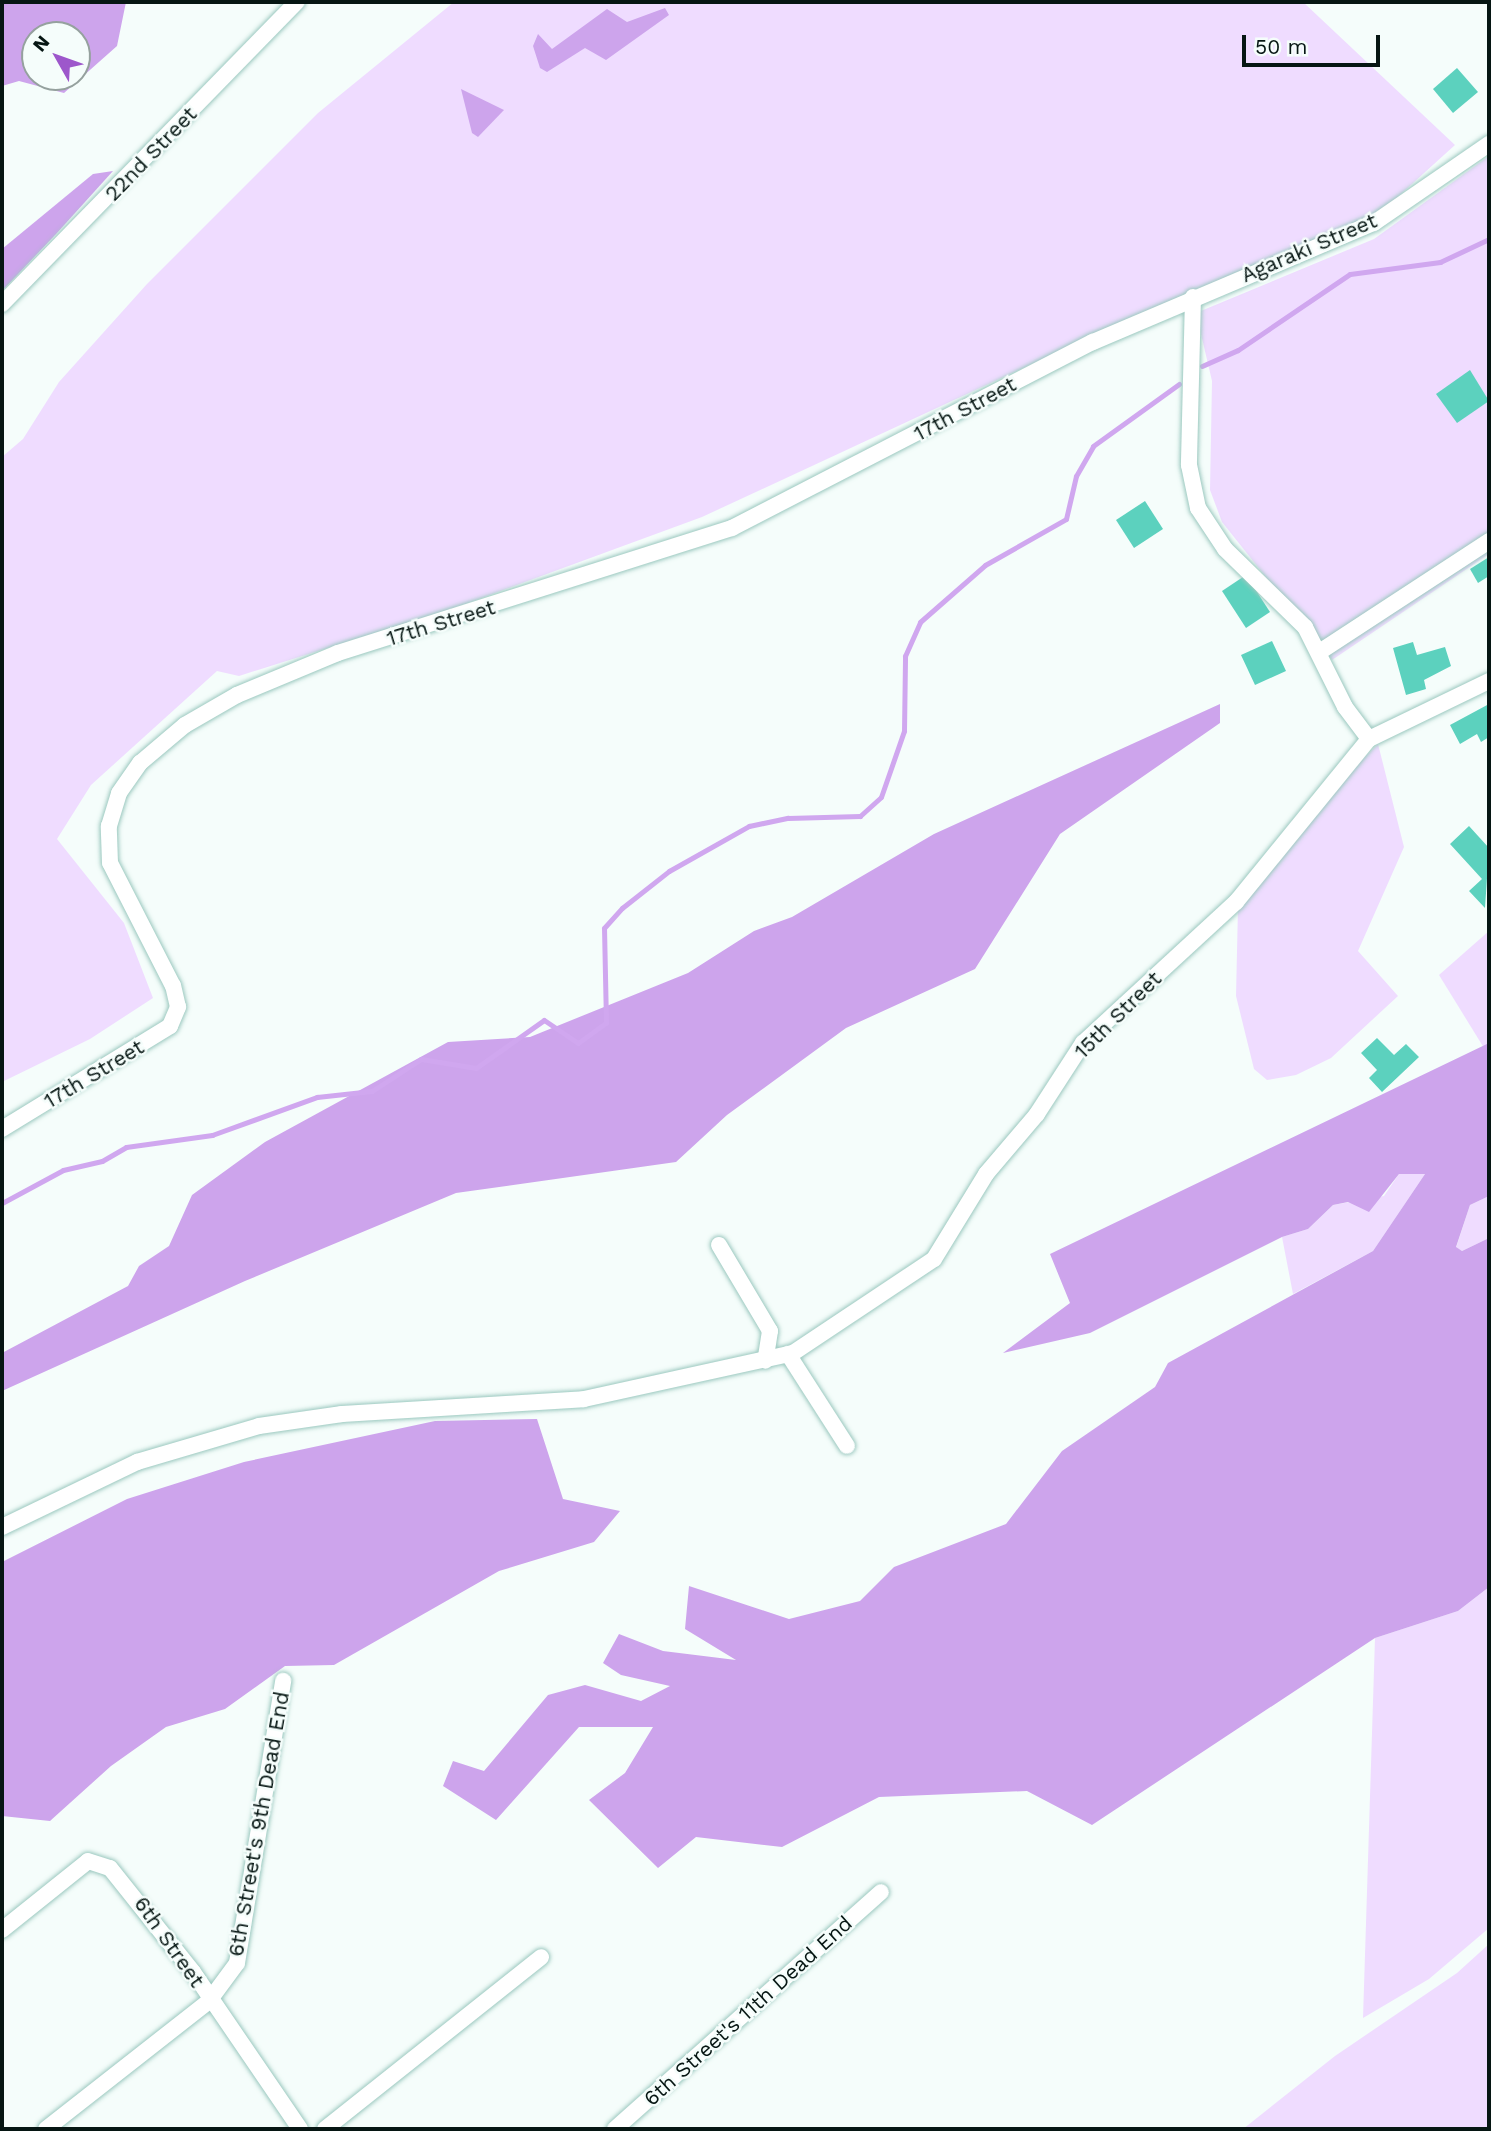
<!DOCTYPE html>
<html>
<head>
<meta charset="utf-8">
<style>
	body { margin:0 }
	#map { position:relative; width:1491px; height:2131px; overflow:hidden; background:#f5fdfb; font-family:"Work Sans",sans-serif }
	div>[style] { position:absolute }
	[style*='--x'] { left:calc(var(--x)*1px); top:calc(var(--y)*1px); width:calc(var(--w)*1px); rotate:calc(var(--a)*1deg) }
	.green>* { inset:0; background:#efdcff }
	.forest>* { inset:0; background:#cda4ec }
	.stream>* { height:5px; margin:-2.5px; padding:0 2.5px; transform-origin:2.5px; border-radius:2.5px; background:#d0a7ef }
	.building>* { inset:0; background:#5cd1be }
	.roads { filter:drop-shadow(0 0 2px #9bc8bf) drop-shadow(0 0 2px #9bc8bf) }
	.minor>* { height:16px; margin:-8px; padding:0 8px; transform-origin:8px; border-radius:8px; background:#fff }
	span { translate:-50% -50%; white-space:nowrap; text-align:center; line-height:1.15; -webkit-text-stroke:5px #f5fdfb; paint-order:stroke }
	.street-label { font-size:21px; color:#061613 }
	.frame { position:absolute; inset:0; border:4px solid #061613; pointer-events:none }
	.north { position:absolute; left:21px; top:21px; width:70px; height:70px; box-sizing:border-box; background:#f5fdfb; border:2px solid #95a19e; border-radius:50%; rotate:310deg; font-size:19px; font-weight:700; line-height:28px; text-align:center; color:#061613 }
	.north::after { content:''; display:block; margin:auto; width:24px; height:32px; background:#9d57cb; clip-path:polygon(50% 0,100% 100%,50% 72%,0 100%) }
	.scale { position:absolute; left:1242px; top:35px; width:138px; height:32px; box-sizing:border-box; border:4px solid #061613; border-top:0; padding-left:9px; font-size:21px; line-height:24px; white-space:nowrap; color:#061613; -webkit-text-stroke:5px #f5fdfb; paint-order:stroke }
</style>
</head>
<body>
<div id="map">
	<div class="green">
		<i style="clip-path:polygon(454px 2px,1303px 2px,1455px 145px,1381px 212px,1139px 314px,702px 517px,454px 608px,239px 676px,217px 671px,91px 785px,57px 839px,124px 923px,153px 998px,90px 1039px,2px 1082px,2px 457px,23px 439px,59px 382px,147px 284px,318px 113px)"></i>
		<i style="clip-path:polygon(1489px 156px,1489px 554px,1332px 660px,1222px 522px,1210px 490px,1212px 381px,1196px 313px,1374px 239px)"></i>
		<i style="clip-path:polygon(1378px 744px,1404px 847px,1358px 951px,1398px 996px,1331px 1058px,1296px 1075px,1267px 1080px,1254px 1069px,1236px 996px,1238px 907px,1329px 793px)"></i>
		<i style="clip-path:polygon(1489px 931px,1489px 1043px,1484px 1048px,1439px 975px)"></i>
		<i style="clip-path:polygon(1399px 1174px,1425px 1174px,1373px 1251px,1293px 1294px,1282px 1237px,1308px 1229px,1333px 1205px,1384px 1196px)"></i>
		<i style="clip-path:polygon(1489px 1196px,1489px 1238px,1462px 1251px,1456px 1248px,1470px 1205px)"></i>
		<i style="clip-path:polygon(1489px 1587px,1489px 1928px,1429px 1979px,1363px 2018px,1375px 1638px,1458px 1611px)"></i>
		<i style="clip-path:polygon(1489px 1944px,1489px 2129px,1243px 2129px,1335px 2056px,1457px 1973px)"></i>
	</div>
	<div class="forest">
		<i style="clip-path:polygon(evenodd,2px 2px,126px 2px,117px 46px,64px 93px,19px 81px,2px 86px,2px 2px,77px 35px,77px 77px,35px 77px,35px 35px,77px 35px)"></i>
		<i style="clip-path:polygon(665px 8px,669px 15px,606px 60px,585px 48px,547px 72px,540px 68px,533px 46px,538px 34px,552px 49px,607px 9px,627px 22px)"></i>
		<i style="clip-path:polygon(461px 89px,504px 110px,478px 137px,472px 133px)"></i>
		<i style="clip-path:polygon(113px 171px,57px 233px,2px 291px,2px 249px,93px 174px)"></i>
		<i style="clip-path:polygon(1220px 704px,1220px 723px,1060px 834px,975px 969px,846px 1028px,727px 1115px,676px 1162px,456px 1193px,245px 1281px,2px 1391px,2px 1353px,128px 1286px,139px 1266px,169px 1246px,192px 1195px,265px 1142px,448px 1042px,530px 1037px,688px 973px,754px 931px,792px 917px,934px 834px)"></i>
		<i style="clip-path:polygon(1489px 1043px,1489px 1196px,1470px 1205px,1456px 1247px,1462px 1251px,1489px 1238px,1489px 1587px,1458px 1611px,1375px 1638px,1092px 1825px,1027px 1791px,879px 1797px,782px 1847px,696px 1837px,658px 1868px,589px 1800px,625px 1773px,653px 1727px,579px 1727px,496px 1820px,443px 1786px,453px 1761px,484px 1771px,548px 1695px,585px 1685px,641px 1701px,670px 1686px,621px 1675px,603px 1663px,619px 1634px,663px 1651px,736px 1660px,685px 1629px,689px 1586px,789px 1619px,860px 1601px,894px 1567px,1006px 1524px,1062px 1451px,1155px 1387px,1168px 1363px,1373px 1251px,1425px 1174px,1399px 1174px,1369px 1212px,1348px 1202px,1333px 1205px,1308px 1229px,1282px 1237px,1090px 1333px,1003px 1353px,1070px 1303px,1050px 1254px)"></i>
		<i style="clip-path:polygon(537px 1419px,563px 1499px,620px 1511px,594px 1542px,499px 1571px,334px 1665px,285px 1666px,225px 1709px,166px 1727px,111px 1766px,50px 1821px,2px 1816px,2px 1562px,127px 1499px,244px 1462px,435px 1421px)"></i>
	</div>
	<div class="stream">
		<i style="--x:1202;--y:366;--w:39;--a:-24"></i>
		<i style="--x:1238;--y:350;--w:135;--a:-34.2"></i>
		<i style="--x:1350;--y:274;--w:91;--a:-7.6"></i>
		<i style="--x:1440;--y:262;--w:54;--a:-25.1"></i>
		<i style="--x:2;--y:1203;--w:69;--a:-28.4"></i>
		<i style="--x:63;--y:1170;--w:40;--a:-13"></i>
		<i style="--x:102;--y:1161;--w:28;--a:-30"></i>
		<i style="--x:126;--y:1147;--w:87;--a:-7.9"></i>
		<i style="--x:212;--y:1135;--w:112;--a:-19.9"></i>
		<i style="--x:317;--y:1097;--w:55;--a:-6.2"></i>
		<i style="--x:372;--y:1091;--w:59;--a:-33.1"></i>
		<i style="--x:421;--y:1059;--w:56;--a:9.3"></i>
		<i style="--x:476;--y:1068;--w:83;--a:-35.2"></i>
		<i style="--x:544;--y:1020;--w:41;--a:34.1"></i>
		<i style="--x:578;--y:1043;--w:34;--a:-36"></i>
		<i style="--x:606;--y:1023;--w:95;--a:-91.2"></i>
		<i style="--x:604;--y:928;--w:27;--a:-48"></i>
		<i style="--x:622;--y:908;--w:60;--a:-38.2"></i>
		<i style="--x:669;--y:871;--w:92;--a:-29.4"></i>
		<i style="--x:749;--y:826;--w:40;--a:-12"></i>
		<i style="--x:788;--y:818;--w:72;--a:-1.6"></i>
		<i style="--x:860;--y:816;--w:28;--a:-42"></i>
		<i style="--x:881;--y:797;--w:70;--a:-70.8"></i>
		<i style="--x:904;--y:731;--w:75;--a:-89.2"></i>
		<i style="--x:905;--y:656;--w:37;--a:-66"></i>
		<i style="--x:920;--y:622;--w:86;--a:-41.2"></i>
		<i style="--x:985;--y:565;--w:93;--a:-29.6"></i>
		<i style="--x:1066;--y:519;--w:44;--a:-76.9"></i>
		<i style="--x:1076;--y:476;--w:34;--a:-60"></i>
		<i style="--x:1093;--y:446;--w:106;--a:-35.8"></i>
	</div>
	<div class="building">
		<i style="clip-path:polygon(1457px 68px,1478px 92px,1453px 113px,1433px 89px)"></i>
		<i style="clip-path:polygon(1470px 370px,1489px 401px,1457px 423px,1436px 394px)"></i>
		<i style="clip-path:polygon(1145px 501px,1163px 529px,1134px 548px,1116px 520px)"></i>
		<i style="clip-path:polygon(1489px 557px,1489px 576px,1478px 583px,1470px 569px)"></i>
		<i style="clip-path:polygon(1246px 575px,1270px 612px,1246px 628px,1222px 591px)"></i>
		<i style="clip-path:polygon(1272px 641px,1286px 671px,1255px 685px,1241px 655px)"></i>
		<i style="clip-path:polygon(1413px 642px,1417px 655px,1445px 647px,1451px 666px,1424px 680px,1426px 689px,1406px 695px,1393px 648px)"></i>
		<i style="clip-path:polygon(1489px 704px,1489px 737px,1481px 742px,1477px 734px,1460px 744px,1450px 725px)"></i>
		<i style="clip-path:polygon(1469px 826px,1489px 848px,1485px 908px,1469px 891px,1482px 879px,1450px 844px)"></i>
		<i style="clip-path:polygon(1377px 1038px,1394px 1055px,1406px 1044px,1419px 1057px,1382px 1092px,1369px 1078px,1377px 1070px,1361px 1053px)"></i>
	</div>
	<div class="roads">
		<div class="minor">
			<i style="--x:1193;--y:297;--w:168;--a:91.4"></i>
			<i style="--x:1189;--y:465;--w:44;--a:78.2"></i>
			<i style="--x:1198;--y:508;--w:49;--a:56.6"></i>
			<i style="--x:1225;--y:549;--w:112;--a:44.3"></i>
			<i style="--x:1305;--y:627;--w:89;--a:63.4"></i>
			<i style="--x:1345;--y:707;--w:40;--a:53"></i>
			<i style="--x:2;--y:304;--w:422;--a:-45.7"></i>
			<i style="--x:1321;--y:651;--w:201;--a:-33.2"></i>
			<i style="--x:2;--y:1129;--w:197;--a:-31.5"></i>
			<i style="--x:170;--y:1026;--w:21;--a:-67"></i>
			<i style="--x:178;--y:1007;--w:22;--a:-103"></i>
			<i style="--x:173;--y:986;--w:138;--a:-117.1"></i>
			<i style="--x:110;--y:863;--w:37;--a:-92"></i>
			<i style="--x:109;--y:826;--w:34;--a:-73"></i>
			<i style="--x:119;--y:793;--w:37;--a:-55"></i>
			<i style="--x:140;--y:763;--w:59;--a:-40.2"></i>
			<i style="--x:185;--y:725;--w:60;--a:-30"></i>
			<i style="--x:237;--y:695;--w:109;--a:-22.6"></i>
			<i style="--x:338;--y:653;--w:413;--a:-17.6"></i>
			<i style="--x:732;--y:528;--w:406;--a:-27.3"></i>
			<i style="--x:1093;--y:342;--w:305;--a:-23"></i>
			<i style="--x:1374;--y:223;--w:140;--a:-34.5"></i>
			<i style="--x:719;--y:1245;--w:100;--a:59.3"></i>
			<i style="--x:770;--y:1331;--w:30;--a:99"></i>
			<i style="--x:788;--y:1354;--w:109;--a:57.3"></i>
			<i style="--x:2;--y:1527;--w:150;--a:-25.7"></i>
			<i style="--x:137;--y:1462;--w:127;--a:-16.4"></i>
			<i style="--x:259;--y:1426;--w:84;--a:-8.2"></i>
			<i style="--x:342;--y:1414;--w:242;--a:-3.5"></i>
			<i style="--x:584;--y:1399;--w:214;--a:-12.4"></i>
			<i style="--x:793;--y:1353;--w:169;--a:-33.7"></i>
			<i style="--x:934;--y:1259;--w:100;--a:-58.5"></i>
			<i style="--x:986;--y:1174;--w:79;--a:-49.6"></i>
			<i style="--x:1037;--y:1114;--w:85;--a:-57.1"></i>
			<i style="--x:1083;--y:1043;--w:208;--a:-42.7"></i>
			<i style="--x:1236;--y:902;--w:210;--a:-50.8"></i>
			<i style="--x:1369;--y:739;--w:133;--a:-25.8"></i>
			<i style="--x:2;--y:1930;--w:110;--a:-38.7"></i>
			<i style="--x:88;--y:1861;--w:23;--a:18"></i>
			<i style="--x:110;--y:1868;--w:133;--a:51.4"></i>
			<i style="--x:193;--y:1972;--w:190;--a:55.7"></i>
			<i style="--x:46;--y:2129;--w:207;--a:-38.1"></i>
			<i style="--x:209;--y:2001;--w:47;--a:-53.6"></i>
			<i style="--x:237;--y:1963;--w:286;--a:-80.7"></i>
			<i style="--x:325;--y:2129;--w:276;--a:-38.5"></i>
			<i style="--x:615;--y:2129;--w:356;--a:-41.7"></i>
		</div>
	</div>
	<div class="street-label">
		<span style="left:151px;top:154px;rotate:-46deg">22nd Street</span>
		<span style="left:1309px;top:248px;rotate:-23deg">Agaraki Street</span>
		<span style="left:965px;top:409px;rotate:-28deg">17th Street</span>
		<span style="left:441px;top:623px;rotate:-17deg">17th Street</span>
		<span style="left:1118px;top:1015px;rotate:-45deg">15th Street</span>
		<span style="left:94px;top:1074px;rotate:-31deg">17th Street</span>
		<span style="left:259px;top:1824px;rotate:-80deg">6th Street's 9th Dead End</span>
		<span style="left:169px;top:1942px;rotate:55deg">6th Street</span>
		<span style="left:748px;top:2011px;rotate:-42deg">6th Street's 11th Dead End</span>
	</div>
	<div class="frame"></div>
	<div class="north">N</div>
	<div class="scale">50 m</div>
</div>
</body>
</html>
